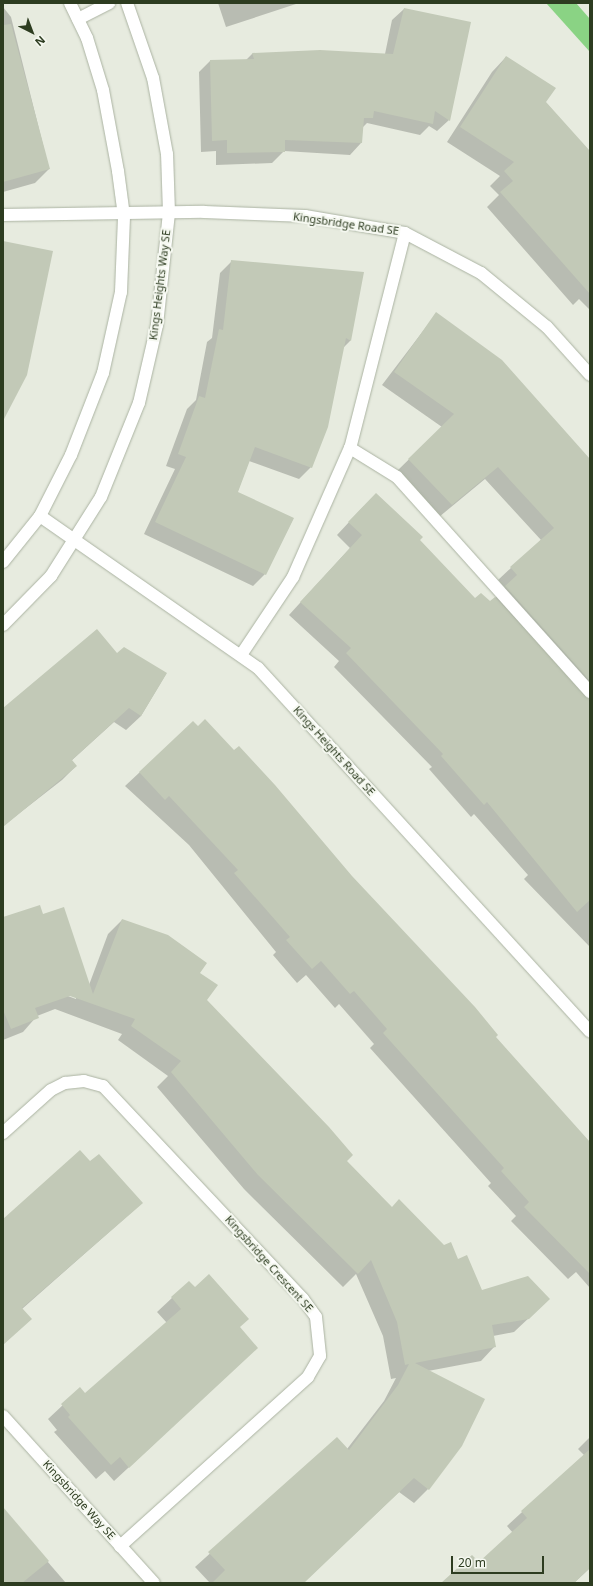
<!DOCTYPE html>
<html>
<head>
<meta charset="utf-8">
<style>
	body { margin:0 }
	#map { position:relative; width:593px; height:1586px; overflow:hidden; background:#e7ebdf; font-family:"Noto Sans",sans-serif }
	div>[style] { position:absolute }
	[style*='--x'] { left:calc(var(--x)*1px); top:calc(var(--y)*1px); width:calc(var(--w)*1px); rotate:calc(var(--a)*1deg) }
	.water>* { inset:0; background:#8ad384 }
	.shadow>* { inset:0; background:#0003 }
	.building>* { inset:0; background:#c2c9b7 }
	.roads { filter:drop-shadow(0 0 1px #abb3a2) drop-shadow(0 0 1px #abb3a2) }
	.minor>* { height:12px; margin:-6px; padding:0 6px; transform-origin:6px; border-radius:6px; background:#fff }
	span { translate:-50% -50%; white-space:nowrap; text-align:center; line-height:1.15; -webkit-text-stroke:4px #f5f8f0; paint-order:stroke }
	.street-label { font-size:11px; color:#2d3c20 }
	.frame { position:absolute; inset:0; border:4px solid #2d3c20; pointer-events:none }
	.north { position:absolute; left:12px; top:12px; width:40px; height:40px; -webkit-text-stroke:3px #f5f8f0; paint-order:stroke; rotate:138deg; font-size:11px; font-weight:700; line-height:16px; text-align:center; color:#2d3c20 }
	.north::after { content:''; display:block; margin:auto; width:14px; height:18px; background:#2d3c20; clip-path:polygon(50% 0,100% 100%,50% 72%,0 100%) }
	.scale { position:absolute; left:451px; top:1556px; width:93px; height:18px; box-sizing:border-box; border:2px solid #2d3c20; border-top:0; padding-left:5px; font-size:12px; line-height:14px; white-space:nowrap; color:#2d3c20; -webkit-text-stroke:3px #f5f8f0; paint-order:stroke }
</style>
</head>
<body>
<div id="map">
	<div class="water">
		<i style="clip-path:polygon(546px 3px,576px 3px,590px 19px,590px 52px)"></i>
	</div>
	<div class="shadow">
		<i style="clip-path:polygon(218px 3px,299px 3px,226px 27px)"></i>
		<i style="clip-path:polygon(3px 7px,11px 17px,49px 169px,35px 183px,3px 192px)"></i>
		<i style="clip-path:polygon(404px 9px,449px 120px,437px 131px,429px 126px,420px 135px,367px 123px,362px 128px,361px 143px,350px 155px,284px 151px,272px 163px,216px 165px,216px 151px,201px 152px,199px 72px,210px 61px,246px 60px,252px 54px,385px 54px,392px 20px)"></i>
		<i style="clip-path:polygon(506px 57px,590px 153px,590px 310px,579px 299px,573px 305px,487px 207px,499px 195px,490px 186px,500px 176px,447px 142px,492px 72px)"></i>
		<i style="clip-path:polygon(232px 261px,363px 273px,350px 341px,343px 348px,311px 467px,299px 479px,249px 461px,237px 493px,293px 519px,265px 574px,253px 586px,144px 534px,175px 469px,166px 466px,187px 409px,196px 400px,207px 342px,212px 338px,220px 273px)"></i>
		<i style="clip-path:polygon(436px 314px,590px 460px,590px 947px,524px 879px,528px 875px,474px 814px,471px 817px,429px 769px,432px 767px,334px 667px,339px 661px,289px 615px,350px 548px,337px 535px,364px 506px,419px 540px,475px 599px,490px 603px,505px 588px,498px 580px,541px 540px,485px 479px,439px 517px,396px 472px,442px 427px,382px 385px)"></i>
		<i style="clip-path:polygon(117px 654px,166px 674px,141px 716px,126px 730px,114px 722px,71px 761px,76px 766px,62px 780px,3px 826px,3px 710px)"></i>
		<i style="clip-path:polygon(140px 772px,389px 919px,590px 1144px,590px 1288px,576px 1272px,568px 1279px,511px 1221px,516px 1216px,488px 1186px,491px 1183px,370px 1048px,374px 1044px,339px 1004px,335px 1008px,306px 975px,297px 983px,273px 955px,276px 952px,189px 845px,125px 786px)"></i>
		<i style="clip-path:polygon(evenodd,122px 920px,199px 973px,206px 1000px,346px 1161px,392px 1208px,458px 1261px,481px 1291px,549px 1299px,514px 1332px,493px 1336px,495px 1346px,481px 1361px,428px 1371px,428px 1489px,414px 1503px,399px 1492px,303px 1583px,210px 1583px,195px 1567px,337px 1439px,347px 1449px,384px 1401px,396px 1378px,391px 1379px,383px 1336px,356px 1274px,343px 1287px,244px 1189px,157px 1087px,168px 1076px,118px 1040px,122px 1034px,55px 1009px,37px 1016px,23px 1032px,3px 1040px,3px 939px,89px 985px,108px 934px,122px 920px,65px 995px,76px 996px,76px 999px,65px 995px)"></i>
		<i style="clip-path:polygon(142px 1203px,22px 1309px,3px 1345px,3px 1219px)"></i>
		<i style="clip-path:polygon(189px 1282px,239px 1328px,154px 1444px,114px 1481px,105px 1471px,96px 1479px,54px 1432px,57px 1430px,48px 1419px,80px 1389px,85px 1395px,167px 1323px,157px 1312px)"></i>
		<i style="clip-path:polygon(590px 1437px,590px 1568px,574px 1583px,444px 1583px,479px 1563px,513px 1533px,507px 1526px,584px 1455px,578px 1449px)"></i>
		<i style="clip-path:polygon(3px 1510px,66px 1583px,3px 1583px)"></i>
	</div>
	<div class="building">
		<i style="clip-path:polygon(404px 8px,471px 22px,450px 121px,435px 111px,433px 124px,374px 111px,373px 118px,364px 118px,362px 143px,285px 140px,285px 152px,227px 153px,227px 140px,212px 141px,210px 60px,254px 59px,252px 53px,320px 50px,393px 54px)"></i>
		<i style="clip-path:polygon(11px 24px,50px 169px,3px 182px,3px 25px)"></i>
		<i style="clip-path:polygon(506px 56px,556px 88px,546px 102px,590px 151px,590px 294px,500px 192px,513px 181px,504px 171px,514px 162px,460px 127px)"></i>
		<i style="clip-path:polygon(3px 241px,53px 251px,27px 375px,3px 421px)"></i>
		<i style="clip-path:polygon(231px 260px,364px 272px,351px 341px,346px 338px,328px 427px,312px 468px,255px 447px,238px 492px,294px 518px,266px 575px,155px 522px,186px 457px,178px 454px,199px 396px,205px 398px,219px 329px,223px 330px)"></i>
		<i style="clip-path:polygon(436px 312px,502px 360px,590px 459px,590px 681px,505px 586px,517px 575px,510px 567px,554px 528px,498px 467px,452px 505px,408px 459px,454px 414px,394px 372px)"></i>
		<i style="clip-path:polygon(376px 493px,423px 537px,420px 540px,475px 598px,481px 593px,490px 601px,495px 597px,590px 699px,590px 900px,577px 912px,487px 802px,484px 805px,441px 756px,443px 754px,346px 653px,351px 648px,300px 602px,362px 535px,348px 522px)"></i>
		<i style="clip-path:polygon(97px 629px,117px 653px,124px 647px,167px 673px,141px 716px,129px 708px,72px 760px,77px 766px,3px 827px,3px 708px)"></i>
		<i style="clip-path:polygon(205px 719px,234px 750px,239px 746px,275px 785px,352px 876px,475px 1007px,498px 1035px,496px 1037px,590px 1142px,590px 1274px,524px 1207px,529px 1202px,501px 1171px,504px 1168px,383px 1033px,387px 1029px,354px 991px,350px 994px,321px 961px,312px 969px,286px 940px,290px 937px,234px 873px,238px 870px,169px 796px,165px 800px,139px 772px,193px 721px,198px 726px)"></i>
		<i style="clip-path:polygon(40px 905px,43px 914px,64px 907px,93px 994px,122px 919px,168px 935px,207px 963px,200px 973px,218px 985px,207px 1000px,329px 1127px,353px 1155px,347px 1161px,392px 1207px,399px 1199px,444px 1245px,451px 1242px,458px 1259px,467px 1255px,482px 1290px,528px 1276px,550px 1299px,529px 1319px,492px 1325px,496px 1347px,415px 1363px,485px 1399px,462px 1446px,429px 1490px,414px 1478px,304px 1583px,212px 1583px,225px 1570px,208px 1552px,337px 1437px,349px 1450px,398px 1385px,409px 1364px,405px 1365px,397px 1322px,371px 1260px,358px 1274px,258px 1175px,171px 1072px,181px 1061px,131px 1026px,135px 1019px,70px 996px,35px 1008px,39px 1018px,11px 1029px,3px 1010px,3px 917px)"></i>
		<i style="clip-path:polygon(80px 1150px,90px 1161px,99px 1154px,143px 1203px,22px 1308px,32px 1319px,3px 1345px,3px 1219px)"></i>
		<i style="clip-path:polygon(209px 1274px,249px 1319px,240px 1327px,258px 1348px,129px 1468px,120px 1457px,111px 1465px,68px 1417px,70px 1415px,61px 1404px,80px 1387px,85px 1393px,181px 1309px,171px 1297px,189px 1281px,195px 1287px)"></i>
		<i style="clip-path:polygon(590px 1449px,590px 1568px,574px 1583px,441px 1583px,472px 1555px,479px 1562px,527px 1518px,521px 1511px)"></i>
		<i style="clip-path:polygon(3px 1507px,49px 1561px,22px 1583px,3px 1583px)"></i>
	</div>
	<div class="roads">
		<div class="minor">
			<i style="--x:78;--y:19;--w:35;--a:-27"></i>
			<i style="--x:3;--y:215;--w:201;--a:-0.9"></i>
			<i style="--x:204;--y:212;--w:101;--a:2.3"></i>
			<i style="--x:305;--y:216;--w:101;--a:9.6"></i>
			<i style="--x:405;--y:233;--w:86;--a:27.8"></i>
			<i style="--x:481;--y:273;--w:85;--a:39.3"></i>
			<i style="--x:547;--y:327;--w:64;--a:48.1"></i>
			<i style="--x:405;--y:233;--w:222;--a:104.3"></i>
			<i style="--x:350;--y:448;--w:55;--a:31.7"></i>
			<i style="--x:397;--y:477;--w:289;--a:48.1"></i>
			<i style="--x:40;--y:516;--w:266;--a:34.9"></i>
			<i style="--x:258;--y:668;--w:492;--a:47.6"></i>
			<i style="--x:3;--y:562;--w:59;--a:-51.2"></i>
			<i style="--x:40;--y:516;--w:68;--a:-63.1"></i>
			<i style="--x:71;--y:455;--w:88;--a:-68.7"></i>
			<i style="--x:103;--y:373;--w:83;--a:-77.5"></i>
			<i style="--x:121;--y:292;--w:76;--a:-87.7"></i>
			<i style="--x:124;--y:216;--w:45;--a:-97.6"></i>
			<i style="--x:118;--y:171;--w:82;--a:-100.5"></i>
			<i style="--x:103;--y:90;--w:54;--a:-107.1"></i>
			<i style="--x:87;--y:38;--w:39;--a:-116"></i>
			<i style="--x:3;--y:625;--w:69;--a:-45.6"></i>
			<i style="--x:51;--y:576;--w:93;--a:-57.7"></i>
			<i style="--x:101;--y:497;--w:101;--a:-68"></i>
			<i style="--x:139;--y:403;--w:80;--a:-77"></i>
			<i style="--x:157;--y:325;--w:113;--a:-83.9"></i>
			<i style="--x:169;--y:213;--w:59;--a:-91.9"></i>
			<i style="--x:167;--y:154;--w:77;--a:-100.4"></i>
			<i style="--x:153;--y:78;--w:79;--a:-109.1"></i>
			<i style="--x:241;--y:655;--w:94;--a:-56.3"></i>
			<i style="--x:293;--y:577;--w:141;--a:-66.2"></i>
			<i style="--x:3;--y:1133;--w:64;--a:-41.9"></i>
			<i style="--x:51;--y:1090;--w:16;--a:-27"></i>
			<i style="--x:65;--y:1083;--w:19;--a:-6"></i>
			<i style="--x:84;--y:1081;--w:20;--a:15"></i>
			<i style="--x:103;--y:1086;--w:292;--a:46.8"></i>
			<i style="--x:303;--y:1299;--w:22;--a:54"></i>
			<i style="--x:316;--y:1317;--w:39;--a:84"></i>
			<i style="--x:320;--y:1356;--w:24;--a:120"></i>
			<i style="--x:308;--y:1377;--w:253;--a:138"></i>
			<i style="--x:3;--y:1416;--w:225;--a:47.9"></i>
		</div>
	</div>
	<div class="street-label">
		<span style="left:346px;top:224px;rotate:8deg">Kingsbridge Road SE</span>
		<span style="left:160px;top:285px;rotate:-83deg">Kings Heights Way SE</span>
		<span style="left:334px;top:751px;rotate:48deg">Kings Heights Road SE</span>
		<span style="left:269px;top:1264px;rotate:48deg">Kingsbridge Crescent SE</span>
		<span style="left:79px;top:1500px;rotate:48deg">Kingsbridge Way SE</span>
	</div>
	<div class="frame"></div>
	<div class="north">N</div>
	<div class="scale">20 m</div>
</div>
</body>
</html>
